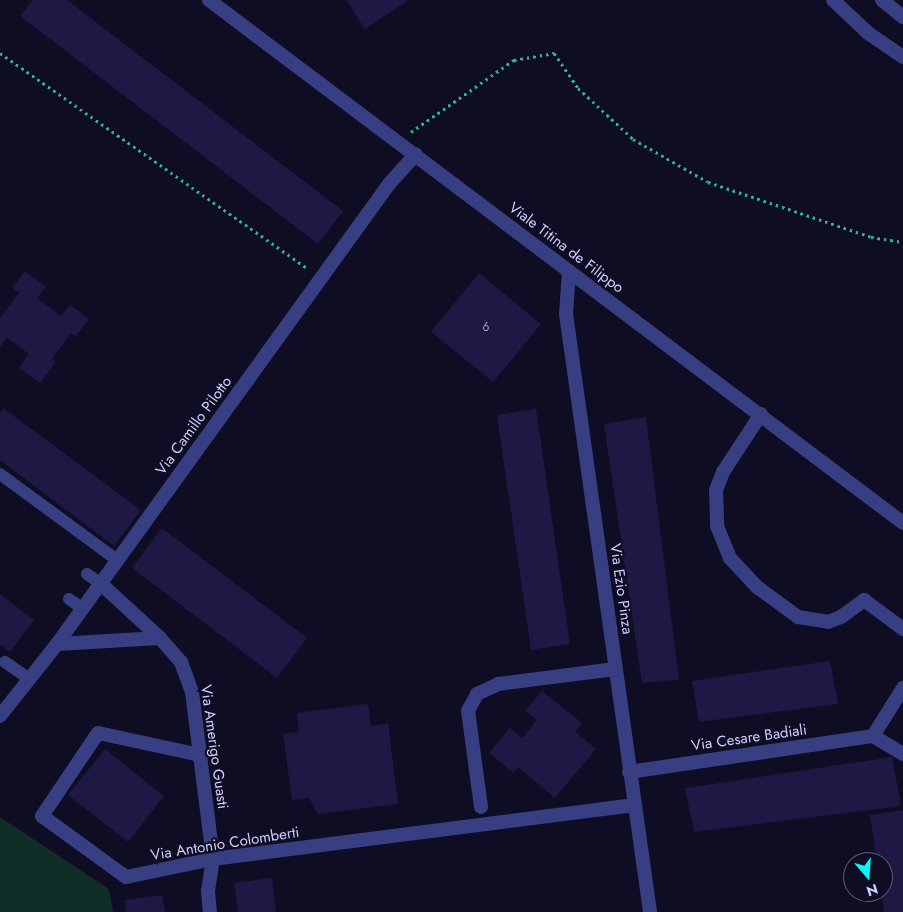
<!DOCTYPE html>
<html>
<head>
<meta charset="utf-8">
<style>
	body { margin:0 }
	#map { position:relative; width:903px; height:912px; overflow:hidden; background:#0f0d23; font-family:Jost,sans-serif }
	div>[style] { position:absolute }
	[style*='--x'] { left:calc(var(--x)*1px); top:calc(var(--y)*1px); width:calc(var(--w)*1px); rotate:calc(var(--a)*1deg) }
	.green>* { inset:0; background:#102d28 }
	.building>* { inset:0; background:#1d1944 }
	.path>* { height:3px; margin-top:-1.5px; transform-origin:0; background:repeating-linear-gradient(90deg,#2db59d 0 2.5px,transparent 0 6.5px) }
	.service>* { height:12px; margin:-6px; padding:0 6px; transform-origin:6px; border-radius:6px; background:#383e82 }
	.minor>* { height:14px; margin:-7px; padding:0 7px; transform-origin:7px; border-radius:7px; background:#383e82 }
	.tertiary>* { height:14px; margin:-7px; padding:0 7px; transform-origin:7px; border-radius:7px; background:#383e82 }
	span { translate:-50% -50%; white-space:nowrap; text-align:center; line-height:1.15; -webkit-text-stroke:4.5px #0f0d23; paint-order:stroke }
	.number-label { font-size:12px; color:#a2a2d0 }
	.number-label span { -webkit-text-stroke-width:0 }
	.street-label { font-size:15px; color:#cfcfff }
	.north { position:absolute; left:843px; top:852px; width:50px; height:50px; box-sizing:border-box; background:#0f0d23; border:1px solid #5c5b7b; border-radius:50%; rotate:162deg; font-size:14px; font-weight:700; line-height:20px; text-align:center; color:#cfcfff }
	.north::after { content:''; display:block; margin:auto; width:18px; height:22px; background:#00faf6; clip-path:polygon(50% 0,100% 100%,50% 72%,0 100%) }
</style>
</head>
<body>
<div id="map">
	<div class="green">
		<i style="clip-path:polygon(0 817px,109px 889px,113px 912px,0 912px)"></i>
	</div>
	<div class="building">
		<i style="clip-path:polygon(33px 0,67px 0,343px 211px,318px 244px,20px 16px)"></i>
		<i style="clip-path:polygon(346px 0,409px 0,365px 29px)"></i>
		<i style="clip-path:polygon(25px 271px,46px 287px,37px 298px,61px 316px,70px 305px,89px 319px,76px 336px,71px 333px,56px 353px,52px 359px,56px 362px,40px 383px,19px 368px,29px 354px,7px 338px,0 347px,0 318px,19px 293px,12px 288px)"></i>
		<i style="clip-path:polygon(479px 273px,541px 324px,493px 382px,431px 332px)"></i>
		<i style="clip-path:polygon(3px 408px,141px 510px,114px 546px,0 460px,0 413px)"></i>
		<i style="clip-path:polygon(536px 409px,570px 644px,531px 650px,497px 415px)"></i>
		<i style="clip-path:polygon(646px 417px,679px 680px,642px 683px,604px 424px)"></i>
		<i style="clip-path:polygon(162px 528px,307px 638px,277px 678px,132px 568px)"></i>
		<i style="clip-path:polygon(0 594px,34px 620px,10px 652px,0 644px)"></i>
		<i style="clip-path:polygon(830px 661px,838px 704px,699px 722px,692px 681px)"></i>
		<i style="clip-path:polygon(542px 691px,582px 723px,575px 732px,596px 749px,555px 798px,518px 767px,513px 773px,489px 753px,510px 728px,522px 738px,537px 720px,525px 711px)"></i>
		<i style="clip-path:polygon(368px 704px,371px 726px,388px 723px,398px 804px,318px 814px,309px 798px,292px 800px,283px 734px,299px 732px,297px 713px)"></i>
		<i style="clip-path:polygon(105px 749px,164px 796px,128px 842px,68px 795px)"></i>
		<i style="clip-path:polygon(892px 757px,901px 806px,694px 832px,685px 788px)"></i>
		<i style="clip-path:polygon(903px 810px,903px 912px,884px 912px,881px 892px,883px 862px,877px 862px,870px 815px)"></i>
		<i style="clip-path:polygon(272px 878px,276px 912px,238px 912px,234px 883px)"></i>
		<i style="clip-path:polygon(162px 895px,165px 912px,126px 912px,125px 900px)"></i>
	</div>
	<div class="path">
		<i style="--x:0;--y:53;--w:376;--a:35"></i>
		<i style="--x:411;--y:132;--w:126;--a:-35"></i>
		<i style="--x:514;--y:60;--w:41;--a:-9.9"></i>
		<i style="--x:554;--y:53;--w:42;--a:55.6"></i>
		<i style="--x:578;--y:88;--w:75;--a:42.8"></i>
		<i style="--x:633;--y:139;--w:86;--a:29.8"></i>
		<i style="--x:708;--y:182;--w:172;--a:18.6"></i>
		<i style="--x:871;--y:237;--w:32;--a:9"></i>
	</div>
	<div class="service">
		<i style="--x:0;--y:474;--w:145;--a:36.3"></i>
		<i style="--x:87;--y:574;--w:16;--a:35"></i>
		<i style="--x:69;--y:599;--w:16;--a:35"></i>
		<i style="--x:5;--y:662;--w:29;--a:35"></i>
	</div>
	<div class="minor">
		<i style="--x:833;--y:0;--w:48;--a:43.3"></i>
		<i style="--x:868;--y:33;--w:42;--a:34.4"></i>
		<i style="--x:882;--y:0;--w:27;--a:39"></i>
		<i style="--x:569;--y:271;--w:43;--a:94"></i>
		<i style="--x:566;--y:314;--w:604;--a:82"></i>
		<i style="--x:761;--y:414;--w:69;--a:123.2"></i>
		<i style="--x:723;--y:472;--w:19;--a:111"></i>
		<i style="--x:716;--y:490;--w:36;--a:88"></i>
		<i style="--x:717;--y:526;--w:35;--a:68"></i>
		<i style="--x:730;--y:558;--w:40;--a:47"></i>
		<i style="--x:757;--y:587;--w:51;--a:36.2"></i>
		<i style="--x:798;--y:617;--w:30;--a:9"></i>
		<i style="--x:828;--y:622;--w:14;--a:-21"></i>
		<i style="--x:841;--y:617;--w:29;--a:-36"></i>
		<i style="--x:864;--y:600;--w:49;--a:36.6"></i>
		<i style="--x:100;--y:583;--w:81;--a:42.5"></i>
		<i style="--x:57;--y:644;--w:103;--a:-3.3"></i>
		<i style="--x:160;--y:638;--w:32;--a:49"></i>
		<i style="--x:181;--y:662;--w:32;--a:70"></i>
		<i style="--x:192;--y:692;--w:168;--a:82.8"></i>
		<i style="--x:213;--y:859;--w:32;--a:99"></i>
		<i style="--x:208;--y:891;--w:21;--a:85"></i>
		<i style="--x:0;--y:716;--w:92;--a:-51.6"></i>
		<i style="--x:57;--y:644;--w:567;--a:-54.18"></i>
		<i style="--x:389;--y:184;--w:40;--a:-48"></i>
		<i style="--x:873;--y:736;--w:57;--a:-58"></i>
		<i style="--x:873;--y:736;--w:35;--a:31"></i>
		<i style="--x:200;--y:755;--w:104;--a:-167.8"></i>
		<i style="--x:98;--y:733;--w:100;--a:124"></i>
		<i style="--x:42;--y:816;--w:104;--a:36"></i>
		<i style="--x:126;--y:877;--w:89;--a:-11.7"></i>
		<i style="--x:213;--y:859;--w:425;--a:-7.3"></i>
		<i style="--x:629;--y:772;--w:247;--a:-8.4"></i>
		<i style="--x:481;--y:807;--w:97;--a:-97.7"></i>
		<i style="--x:468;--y:711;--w:19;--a:-62"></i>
		<i style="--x:477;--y:694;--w:23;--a:-25"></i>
		<i style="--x:498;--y:684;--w:118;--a:-7.3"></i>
	</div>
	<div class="tertiary">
		<i style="--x:209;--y:0;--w:869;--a:37"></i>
	</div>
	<div class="number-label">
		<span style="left:486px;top:328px">6</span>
	</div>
	<div class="street-label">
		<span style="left:566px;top:248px;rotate:37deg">Viale Titina de Filippo</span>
		<span style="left:194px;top:426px;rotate:-54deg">Via Camillo Pilotto</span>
		<span style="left:621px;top:589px;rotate:82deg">Via Ezio Pinza</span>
		<span style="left:749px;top:738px;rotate:-8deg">Via Cesare Badiali</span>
		<span style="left:214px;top:747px;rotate:82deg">Via Amerigo Guasti</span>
		<span style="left:225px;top:844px;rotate:-9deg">Via Antonio Colomberti</span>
	</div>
	<div class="north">N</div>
</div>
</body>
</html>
